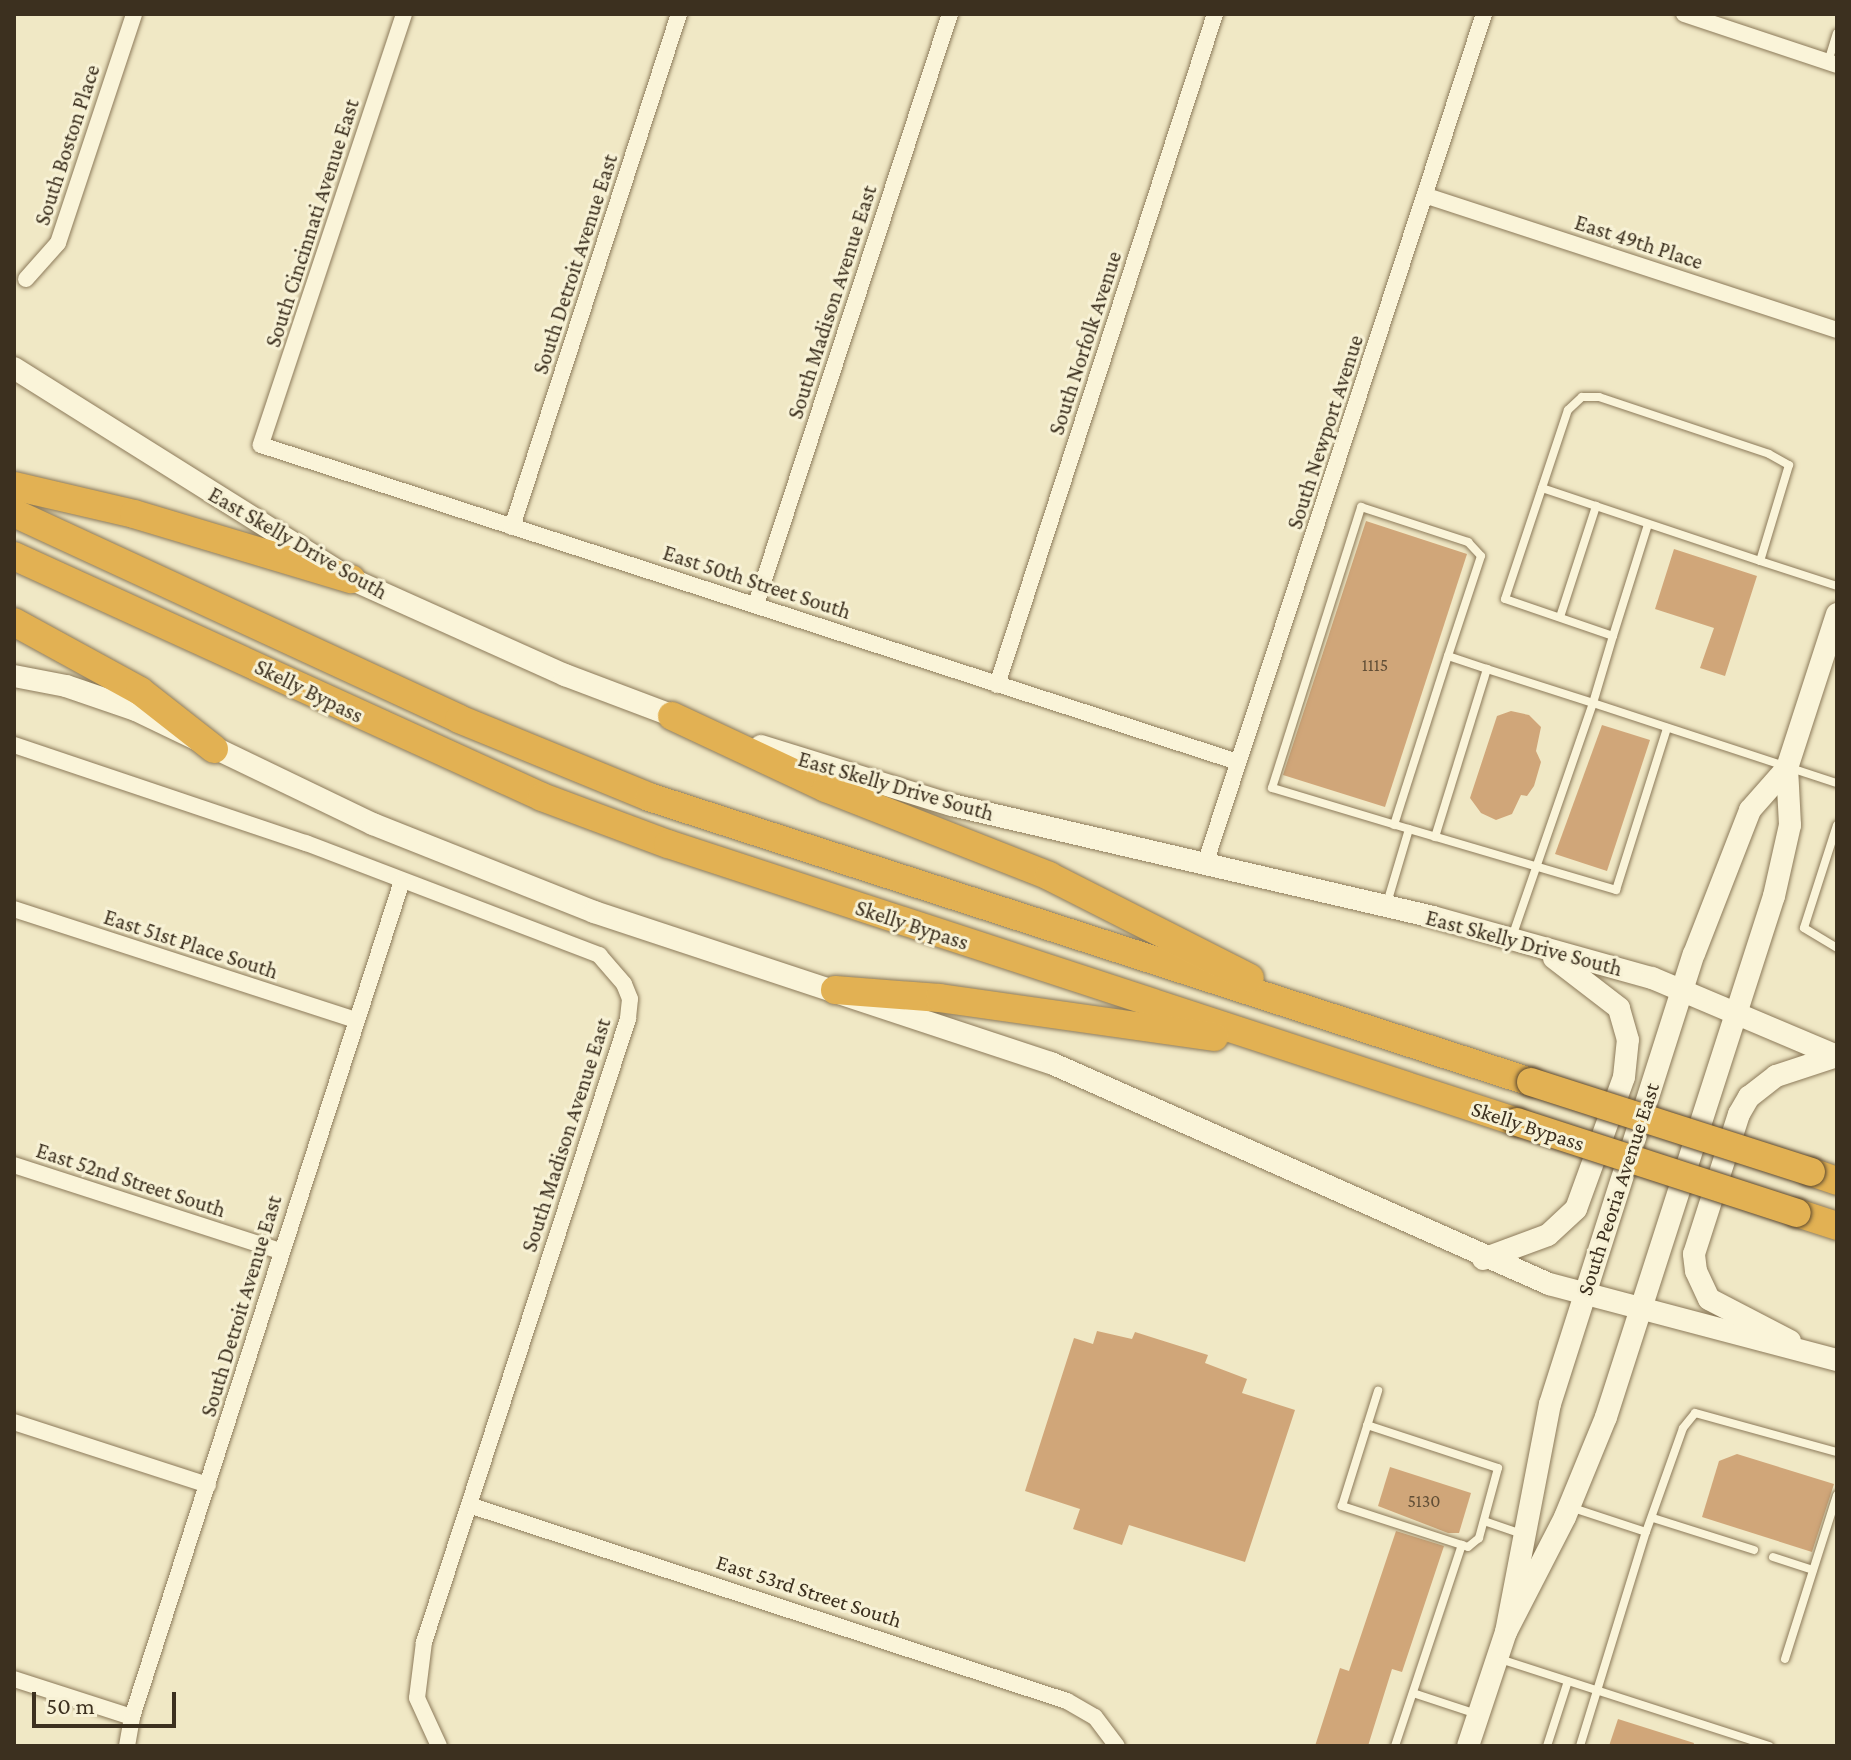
<!DOCTYPE html>
<html>
<head>
<meta charset="utf-8">
<style>
	body { margin:0 }
	#map { position:relative; width:1851px; height:1760px; overflow:hidden; background:#f0e8c5; font-family:"Crimson Pro",serif }
	div>[style] { position:absolute }
	[style*='--x'] { left:calc(var(--x)*1px); top:calc(var(--y)*1px); width:calc(var(--w)*1px); rotate:calc(var(--a)*1deg) }
	.building>* { inset:0; background:#d0a679 }
	.roads { filter:drop-shadow(0 0 2px #8c7a5a) drop-shadow(0 0 2px #8c7a5a) }
	.lane>* { height:8px; margin:-4px; padding:0 4px; transform-origin:4px; border-radius:4px; background:#faf4d9 }
	.street>* { height:16px; margin:-8px; padding:0 8px; transform-origin:8px; border-radius:8px; background:#faf4d9 }
	.secondary>* { height:22px; margin:-11px; padding:0 11px; transform-origin:11px; border-radius:11px; background:#faf4d9 }
	.highway>* { height:28px; margin:-14px; padding:0 14px; transform-origin:14px; border-radius:14px; background:#e2b153 }
	.bridges { filter:drop-shadow(0 0 2px #5a472e) drop-shadow(0 0 2px #5a472e) }
	.highway-bridge>* { height:28px; margin:-14px; padding:0 14px; transform-origin:14px; border-radius:14px; background:#e2b153 }
	span { translate:-50% -50%; white-space:nowrap; text-align:center; line-height:1.15; -webkit-text-stroke:6px #f7f1d5; paint-order:stroke }
	.number-label { font-size:18px; color:#614e36 }
	.number-label span { -webkit-text-stroke-width:0 }
	.street-label { font-size:22px; color:#3c301f }
	.frame { position:absolute; inset:0; border:16px solid #3c301f; pointer-events:none }
	.scale { position:absolute; left:32px; top:1692px; width:144px; height:36px; box-sizing:border-box; border:4px solid #3c301f; border-top:0; padding-left:10px; font-size:24px; line-height:28px; white-space:nowrap; color:#3c301f; -webkit-text-stroke:6px #f7f1d5; paint-order:stroke }
</style>
</head>
<body>
<div id="map">
	<div class="building">
		<i style="clip-path:polygon(1366px 521px,1467px 554px,1385px 807px,1283px 775px)"></i>
		<i style="clip-path:polygon(1674px 549px,1757px 576px,1725px 676px,1700px 668px,1714px 628px,1655px 609px)"></i>
		<i style="clip-path:polygon(1511px 711px,1529px 715px,1541px 727px,1536px 751px,1541px 762px,1534px 786px,1527px 796px,1521px 795px,1512px 814px,1496px 820px,1481px 813px,1470px 798px,1497px 716px)"></i>
		<i style="clip-path:polygon(1602px 725px,1650px 740px,1607px 871px,1555px 854px)"></i>
		<i style="clip-path:polygon(1097px 1331px,1132px 1339px,1135px 1332px,1208px 1355px,1205px 1363px,1247px 1379px,1242px 1393px,1295px 1410px,1245px 1562px,1129px 1525px,1122px 1545px,1073px 1529px,1080px 1509px,1025px 1491px,1074px 1338px,1093px 1344px)"></i>
		<i style="clip-path:polygon(1737px 1454px,1834px 1484px,1812px 1552px,1702px 1517px,1719px 1461px)"></i>
		<i style="clip-path:polygon(1390px 1467px,1471px 1493px,1459px 1533px,1448px 1533px,1378px 1506px)"></i>
		<i style="clip-path:polygon(1396px 1531px,1444px 1546px,1402px 1672px,1392px 1669px,1368px 1746px,1315px 1746px,1340px 1668px,1349px 1671px)"></i>
		<i style="clip-path:polygon(1618px 1719px,1694px 1743px,1693px 1746px,1609px 1746px)"></i>
	</div>
	<div class="roads">
		<div class="lane">
			<i style="--x:1828;--y:62;--w:30;--a:-73"></i>
			<i style="--x:1542;--y:488;--w:230;--a:18.5"></i>
			<i style="--x:1560;--y:617;--w:117;--a:-72"></i>
			<i style="--x:1613;--y:636;--w:117;--a:-72.6"></i>
			<i style="--x:1394;--y:825;--w:177;--a:-72.3"></i>
			<i style="--x:1837;--y:825;--w:108;--a:107.8"></i>
			<i style="--x:1804;--y:928;--w:39;--a:31"></i>
			<i style="--x:1409;--y:829;--w:143;--a:-163.3"></i>
			<i style="--x:1272;--y:788;--w:295;--a:-72.4"></i>
			<i style="--x:1361;--y:507;--w:113;--a:18.1"></i>
			<i style="--x:1468;--y:542;--w:19;--a:47"></i>
			<i style="--x:1481;--y:556;--w:105;--a:108.3"></i>
			<i style="--x:1448;--y:656;--w:41;--a:18.4"></i>
			<i style="--x:1435;--y:837;--w:176;--a:-72.8"></i>
			<i style="--x:1487;--y:669;--w:111;--a:17.8"></i>
			<i style="--x:1593;--y:703;--w:70;--a:-73.4"></i>
			<i style="--x:1613;--y:636;--w:114;--a:-161.1"></i>
			<i style="--x:1505;--y:599;--w:199;--a:-71.6"></i>
			<i style="--x:1568;--y:410;--w:19;--a:-43"></i>
			<i style="--x:1582;--y:397;--w:17;--a:0"></i>
			<i style="--x:1599;--y:397;--w:179;--a:18.5"></i>
			<i style="--x:1769;--y:454;--w:23;--a:29"></i>
			<i style="--x:1789;--y:465;--w:100;--a:106.8"></i>
			<i style="--x:1760;--y:561;--w:81;--a:18"></i>
			<i style="--x:1387;--y:903;--w:77;--a:-73.4"></i>
			<i style="--x:1409;--y:829;--w:216;--a:16.4"></i>
			<i style="--x:1616;--y:890;--w:170;--a:-72.5"></i>
			<i style="--x:1512;--y:937;--w:248;--a:-70.9"></i>
			<i style="--x:1593;--y:703;--w:257;--a:18.2"></i>
			<i style="--x:1367;--y:1425;--w:138;--a:18.2"></i>
			<i style="--x:1498;--y:1468;--w:73;--a:105.2"></i>
			<i style="--x:1479;--y:1538;--w:14;--a:141"></i>
			<i style="--x:1468;--y:1547;--w:133;--a:-162"></i>
			<i style="--x:1342;--y:1506;--w:121;--a:-72.6"></i>
			<i style="--x:1570;--y:1507;--w:80;--a:18.2"></i>
			<i style="--x:1646;--y:1532;--w:110;--a:-70.4"></i>
			<i style="--x:1683;--y:1428;--w:19;--a:-51"></i>
			<i style="--x:1695;--y:1413;--w:147;--a:15.4"></i>
			<i style="--x:1653;--y:1518;--w:106;--a:17.6"></i>
			<i style="--x:1484;--y:1521;--w:40;--a:18.9"></i>
			<i style="--x:1773;--y:1557;--w:42;--a:18"></i>
			<i style="--x:1500;--y:1659;--w:283;--a:17.9"></i>
			<i style="--x:1785;--y:1659;--w:172;--a:-72.4"></i>
			<i style="--x:1413;--y:1693;--w:67;--a:18.2"></i>
			<i style="--x:1395;--y:1746;--w:212;--a:-71.6"></i>
			<i style="--x:1547;--y:1746;--w:68;--a:-72.1"></i>
			<i style="--x:1580;--y:1746;--w:224;--a:-72.9"></i>
		</div>
		<div class="street">
			<i style="--x:404;--y:14;--w:454;--a:108.4"></i>
			<i style="--x:261;--y:445;--w:1027;--a:17.98"></i>
			<i style="--x:1684;--y:14;--w:161;--a:18.4"></i>
			<i style="--x:1427;--y:196;--w:431;--a:18.1"></i>
			<i style="--x:26;--y:279;--w:48;--a:-48.4"></i>
			<i style="--x:58;--y:243;--w:241;--a:-71.6"></i>
			<i style="--x:512;--y:527;--w:539;--a:-71.97"></i>
			<i style="--x:756;--y:604;--w:621;--a:-71.8"></i>
			<i style="--x:997;--y:685;--w:706;--a:-72"></i>
			<i style="--x:14;--y:745;--w:308;--a:18.6"></i>
			<i style="--x:306;--y:843;--w:314;--a:20.9"></i>
			<i style="--x:599;--y:955;--w:38;--a:49"></i>
			<i style="--x:624;--y:984;--w:16;--a:68"></i>
			<i style="--x:630;--y:999;--w:20;--a:96"></i>
			<i style="--x:628;--y:1019;--w:656;--a:108.13"></i>
			<i style="--x:424;--y:1642;--w:56;--a:97.1"></i>
			<i style="--x:417;--y:1698;--w:53;--a:65.4"></i>
			<i style="--x:1205;--y:864;--w:895;--a:-71.83"></i>
			<i style="--x:14;--y:909;--w:359;--a:18"></i>
			<i style="--x:14;--y:1165;--w:281;--a:17.9"></i>
			<i style="--x:14;--y:1422;--w:204;--a:18"></i>
			<i style="--x:469;--y:1505;--w:629;--a:18.15"></i>
			<i style="--x:1067;--y:1701;--w:32;--a:30"></i>
			<i style="--x:1095;--y:1717;--w:36;--a:53"></i>
			<i style="--x:14;--y:1679;--w:124;--a:17.9"></i>
			<i style="--x:127;--y:1746;--w:29;--a:-80"></i>
			<i style="--x:132;--y:1717;--w:879;--a:-72.1"></i>
		</div>
		<div class="secondary">
			<i style="--x:14;--y:368;--w:398;--a:32.1"></i>
			<i style="--x:351;--y:579;--w:235;--a:24.2"></i>
			<i style="--x:565;--y:675;--w:130;--a:20.7"></i>
			<i style="--x:14;--y:676;--w:53;--a:10.9"></i>
			<i style="--x:66;--y:686;--w:74;--a:18.9"></i>
			<i style="--x:136;--y:710;--w:263;--a:25.7"></i>
			<i style="--x:373;--y:824;--w:238;--a:21.7"></i>
			<i style="--x:594;--y:912;--w:481;--a:18.3"></i>
			<i style="--x:1051;--y:1063;--w:545;--a:23.93"></i>
			<i style="--x:1549;--y:1284;--w:298;--a:14.8"></i>
			<i style="--x:761;--y:746;--w:200;--a:17.2"></i>
			<i style="--x:952;--y:805;--w:494;--a:13.1"></i>
			<i style="--x:1433;--y:917;--w:227;--a:15.6"></i>
			<i style="--x:1652;--y:978;--w:201;--a:22.9"></i>
			<i style="--x:1483;--y:1259;--w:69;--a:-20.3"></i>
			<i style="--x:1548;--y:1235;--w:38;--a:-43"></i>
			<i style="--x:1576;--y:1209;--w:140;--a:-70"></i>
			<i style="--x:1624;--y:1077;--w:37;--a:-84"></i>
			<i style="--x:1628;--y:1040;--w:33;--a:-106"></i>
			<i style="--x:1619;--y:1008;--w:82;--a:-142.4"></i>
			<i style="--x:1790;--y:1341;--w:91;--a:-152.6"></i>
			<i style="--x:1709;--y:1299;--w:31;--a:-115"></i>
			<i style="--x:1696;--y:1271;--w:17;--a:-97"></i>
			<i style="--x:1694;--y:1254;--w:147;--a:-72.2"></i>
			<i style="--x:1739;--y:1114;--w:20;--a:-60"></i>
			<i style="--x:1749;--y:1097;--w:34;--a:-38"></i>
			<i style="--x:1776;--y:1076;--w:64;--a:-18.2"></i>
			<i style="--x:1506;--y:1632;--w:129;--a:-62.8"></i>
			<i style="--x:1565;--y:1517;--w:108;--a:-67.7"></i>
			<i style="--x:1606;--y:1417;--w:547;--a:-72.13"></i>
			<i style="--x:1774;--y:896;--w:73;--a:-77.3"></i>
			<i style="--x:1790;--y:825;--w:57;--a:-93"></i>
			<i style="--x:1787;--y:768;--w:162;--a:-72"></i>
			<i style="--x:1468;--y:1746;--w:120;--a:-71.6"></i>
			<i style="--x:1506;--y:1632;--w:232;--a:-79.1"></i>
			<i style="--x:1550;--y:1404;--w:472;--a:-72.3"></i>
			<i style="--x:1694;--y:954;--w:155;--a:-68.7"></i>
			<i style="--x:1750;--y:810;--w:56;--a:-48.6"></i>
		</div>
		<div class="highway">
			<i style="--x:14;--y:486;--w:123;--a:13.1"></i>
			<i style="--x:134;--y:514;--w:227;--a:16.7"></i>
			<i style="--x:14;--y:513;--w:490;--a:24.8"></i>
			<i style="--x:459;--y:719;--w:205;--a:22.3"></i>
			<i style="--x:649;--y:797;--w:927;--a:17.91"></i>
			<i style="--x:14;--y:556;--w:580;--a:24.53"></i>
			<i style="--x:542;--y:797;--w:134;--a:20.5"></i>
			<i style="--x:668;--y:844;--w:893;--a:18.13"></i>
			<i style="--x:14;--y:622;--w:144;--a:28.7"></i>
			<i style="--x:140;--y:691;--w:94;--a:38.1"></i>
			<i style="--x:672;--y:716;--w:170;--a:25.1"></i>
			<i style="--x:826;--y:788;--w:240;--a:21.5"></i>
			<i style="--x:1049;--y:876;--w:225;--a:26.9"></i>
			<i style="--x:835;--y:990;--w:105;--a:4.4"></i>
			<i style="--x:940;--y:998;--w:277;--a:8.1"></i>
			<i style="--x:1811;--y:1172;--w:28;--a:19"></i>
			<i style="--x:1797;--y:1213;--w:42;--a:18"></i>
		</div>
	</div>
	<div class="bridges">
		<div class="highway-bridge">
			<i style="--x:1531;--y:1082;--w:294;--a:17.8"></i>
			<i style="--x:1517;--y:1122;--w:294;--a:18"></i>
		</div>
	</div>
	<div class="number-label">
		<span style="left:1375px;top:665px">1115</span>
		<span style="left:1424px;top:1501px">5130</span>
	</div>
	<div class="street-label">
		<span style="left:67px;top:145px;rotate:-72deg">South Boston Place</span>
		<span style="left:312px;top:223px;rotate:-72deg">South Cincinnati Avenue East</span>
		<span style="left:1639px;top:242px;rotate:18deg">East 49th Place</span>
		<span style="left:575px;top:264px;rotate:-72deg">South Detroit Avenue East</span>
		<span style="left:832px;top:302px;rotate:-72deg">South Madison Avenue East</span>
		<span style="left:1085px;top:343px;rotate:-72deg">South Norfolk Avenue</span>
		<span style="left:1325px;top:432px;rotate:-72deg">South Newport Avenue</span>
		<span style="left:298px;top:543px;rotate:30deg">East Skelly Drive South</span>
		<span style="left:757px;top:582px;rotate:18deg">East 50th Street South</span>
		<span style="left:309px;top:691px;rotate:26deg">Skelly Bypass</span>
		<span style="left:896px;top:786px;rotate:16deg">East Skelly Drive South</span>
		<span style="left:912px;top:925px;rotate:18deg">Skelly Bypass</span>
		<span style="left:1524px;top:943px;rotate:15deg">East Skelly Drive South</span>
		<span style="left:191px;top:944px;rotate:18deg">East 51st Place South</span>
		<span style="left:1528px;top:1126px;rotate:18deg">Skelly Bypass</span>
		<span style="left:566px;top:1135px;rotate:-72deg">South Madison Avenue East</span>
		<span style="left:131px;top:1180px;rotate:18deg">East 52nd Street South</span>
		<span style="left:1618px;top:1189px;rotate:-72deg">South Peoria Avenue East</span>
		<span style="left:241px;top:1306px;rotate:-73deg">South Detroit Avenue East</span>
		<span style="left:809px;top:1591px;rotate:18deg">East 53rd Street South</span>
	</div>
	<div class="frame"></div>
	<div class="scale">50 m</div>
</div>
</body>
</html>
